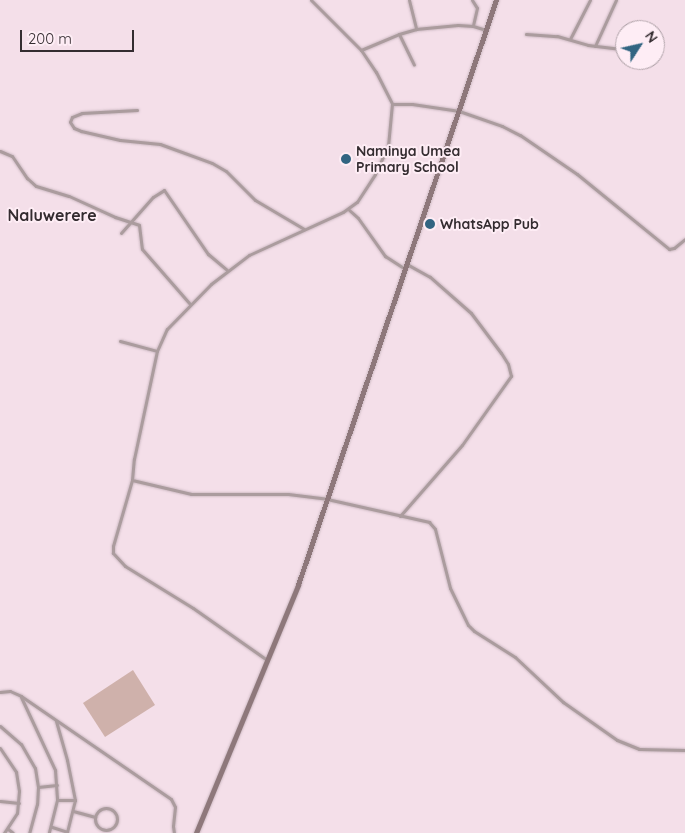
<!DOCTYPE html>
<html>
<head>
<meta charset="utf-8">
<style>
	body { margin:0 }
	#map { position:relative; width:685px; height:833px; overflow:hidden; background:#f4dfe9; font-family:Quicksand,sans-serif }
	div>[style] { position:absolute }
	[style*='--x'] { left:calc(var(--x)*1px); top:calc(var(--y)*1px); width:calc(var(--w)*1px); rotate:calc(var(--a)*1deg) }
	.green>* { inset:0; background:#cfb1ab }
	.roads { filter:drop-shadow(0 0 1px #cebbc4) drop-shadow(0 0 1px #cebbc4) }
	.street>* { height:3px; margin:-1.5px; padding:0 1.5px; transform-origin:1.5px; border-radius:1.5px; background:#ab9c9e }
	.street>.ring { margin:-1.5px; padding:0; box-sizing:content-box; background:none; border:3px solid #ab9c9e; border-radius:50% }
	.secondary>* { height:4.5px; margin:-2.25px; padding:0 2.25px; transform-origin:2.25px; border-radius:2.25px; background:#8e787b }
	.dots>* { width:14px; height:14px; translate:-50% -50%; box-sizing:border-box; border:2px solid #feedf5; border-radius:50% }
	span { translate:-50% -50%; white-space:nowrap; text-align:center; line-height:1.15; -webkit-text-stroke:4px #feedf5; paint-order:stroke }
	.poi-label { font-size:14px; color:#342c30; font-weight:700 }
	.left { translate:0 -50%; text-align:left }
	.quarter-label { font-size:16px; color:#342c30; font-weight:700 }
	.north { position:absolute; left:615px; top:20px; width:50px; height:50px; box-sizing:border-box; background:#feedf5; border:1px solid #ada0a6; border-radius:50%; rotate:55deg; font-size:14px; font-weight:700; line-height:20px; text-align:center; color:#342c30 }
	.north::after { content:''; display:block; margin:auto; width:18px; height:22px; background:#326582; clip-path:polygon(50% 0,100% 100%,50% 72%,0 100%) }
	.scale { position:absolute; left:20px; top:30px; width:114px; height:22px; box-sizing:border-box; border:2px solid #342c30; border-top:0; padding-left:6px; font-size:15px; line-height:18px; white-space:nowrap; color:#342c30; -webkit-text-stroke:4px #feedf5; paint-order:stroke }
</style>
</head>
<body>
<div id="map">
	<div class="green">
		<i style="clip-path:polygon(133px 670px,155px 705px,105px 737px,83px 703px)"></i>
	</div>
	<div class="roads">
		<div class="street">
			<i style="--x:311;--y:0;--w:71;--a:45"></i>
			<i style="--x:361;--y:50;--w:27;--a:56"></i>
			<i style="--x:376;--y:72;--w:36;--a:63"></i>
			<i style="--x:392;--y:104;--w:20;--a:0"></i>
			<i style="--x:412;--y:104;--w:48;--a:8.5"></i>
			<i style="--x:459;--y:111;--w:46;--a:19.2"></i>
			<i style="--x:502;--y:126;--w:20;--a:27"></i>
			<i style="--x:520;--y:135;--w:69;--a:34.4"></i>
			<i style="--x:577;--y:174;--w:119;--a:39.2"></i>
			<i style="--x:669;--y:249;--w:5;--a:-11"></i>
			<i style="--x:674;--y:248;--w:14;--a:-39"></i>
			<i style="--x:409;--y:0;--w:30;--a:76"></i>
			<i style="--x:472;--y:0;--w:9;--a:58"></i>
			<i style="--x:477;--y:8;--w:18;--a:103"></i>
			<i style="--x:399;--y:34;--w:34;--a:64"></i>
			<i style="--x:526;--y:34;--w:31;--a:4"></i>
			<i style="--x:557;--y:36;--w:32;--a:16"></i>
			<i style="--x:588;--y:45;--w:33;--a:7"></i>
			<i style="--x:570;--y:39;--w:44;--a:-62.9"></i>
			<i style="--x:595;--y:46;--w:51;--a:-65.5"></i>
			<i style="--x:361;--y:50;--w:41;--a:-22.8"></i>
			<i style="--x:399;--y:34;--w:18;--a:-16"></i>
			<i style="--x:416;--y:29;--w:42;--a:-5.4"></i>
			<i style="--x:458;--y:25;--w:15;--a:4"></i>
			<i style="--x:473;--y:26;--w:14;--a:17"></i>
			<i style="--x:137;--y:110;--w:55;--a:176.9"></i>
			<i style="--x:82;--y:113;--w:11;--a:158"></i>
			<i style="--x:72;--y:117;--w:5;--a:112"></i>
			<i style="--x:70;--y:122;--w:7;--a:56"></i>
			<i style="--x:74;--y:128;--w:8;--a:23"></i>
			<i style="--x:81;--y:131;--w:40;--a:13"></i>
			<i style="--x:120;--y:140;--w:40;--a:5.7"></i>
			<i style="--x:160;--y:144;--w:55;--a:20.1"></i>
			<i style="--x:212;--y:163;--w:16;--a:30"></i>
			<i style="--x:226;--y:171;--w:41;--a:45"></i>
			<i style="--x:255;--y:200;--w:57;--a:30.6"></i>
			<i style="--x:0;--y:151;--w:13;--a:23"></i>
			<i style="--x:12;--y:156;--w:27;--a:56"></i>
			<i style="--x:27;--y:178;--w:12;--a:42"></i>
			<i style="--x:36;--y:186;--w:34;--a:17"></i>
			<i style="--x:69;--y:196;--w:51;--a:24.5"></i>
			<i style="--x:115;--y:217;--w:25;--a:18"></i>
			<i style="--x:139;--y:225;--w:24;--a:83"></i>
			<i style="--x:142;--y:249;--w:73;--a:48.9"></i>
			<i style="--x:348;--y:209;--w:13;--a:42"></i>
			<i style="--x:358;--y:218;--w:47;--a:54.6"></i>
			<i style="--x:385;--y:256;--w:24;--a:33"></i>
			<i style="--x:121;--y:233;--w:48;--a:-48.4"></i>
			<i style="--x:153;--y:197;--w:13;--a:-32"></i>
			<i style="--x:164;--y:190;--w:78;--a:55.5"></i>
			<i style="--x:208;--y:254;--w:25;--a:40"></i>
			<i style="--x:120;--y:341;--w:38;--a:15"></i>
			<i style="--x:132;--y:480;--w:61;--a:13.3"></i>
			<i style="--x:191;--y:494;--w:97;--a:0"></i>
			<i style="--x:288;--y:494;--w:39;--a:7"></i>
			<i style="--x:327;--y:499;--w:105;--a:12.7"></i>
			<i style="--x:429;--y:522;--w:9;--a:49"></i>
			<i style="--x:435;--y:529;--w:61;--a:75.7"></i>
			<i style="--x:450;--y:588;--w:41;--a:64.1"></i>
			<i style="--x:468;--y:625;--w:8;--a:45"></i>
			<i style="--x:474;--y:631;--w:49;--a:32.4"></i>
			<i style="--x:515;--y:657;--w:66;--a:43.2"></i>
			<i style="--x:563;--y:702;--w:66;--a:35.1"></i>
			<i style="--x:617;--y:740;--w:24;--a:22"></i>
			<i style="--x:639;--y:749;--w:46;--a:1.2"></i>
			<i style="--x:400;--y:516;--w:94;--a:-48.9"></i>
			<i style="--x:462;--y:445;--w:85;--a:-54.6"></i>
			<i style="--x:511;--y:376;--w:12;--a:-104"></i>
			<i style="--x:508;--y:364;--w:13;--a:-122"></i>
			<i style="--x:501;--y:353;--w:50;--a:-126.9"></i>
			<i style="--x:471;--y:313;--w:55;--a:-138.7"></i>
			<i style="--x:430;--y:277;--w:26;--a:-151"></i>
			<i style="--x:267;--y:660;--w:90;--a:-144.9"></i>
			<i style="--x:193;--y:608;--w:80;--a:-148.3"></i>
			<i style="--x:125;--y:566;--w:18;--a:-133"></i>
			<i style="--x:113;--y:553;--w:7;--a:-90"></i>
			<i style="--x:113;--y:546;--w:69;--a:-73.9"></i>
			<i style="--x:132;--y:480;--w:21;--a:-85"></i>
			<i style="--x:134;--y:459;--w:110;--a:-78"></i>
			<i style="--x:157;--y:351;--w:24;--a:-66"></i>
			<i style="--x:167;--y:329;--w:63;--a:-45.6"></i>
			<i style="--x:211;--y:284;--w:48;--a:-37.3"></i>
			<i style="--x:249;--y:255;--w:103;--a:-24.6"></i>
			<i style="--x:343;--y:212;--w:17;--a:-36"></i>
			<i style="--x:357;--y:202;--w:33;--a:-57"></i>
			<i style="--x:375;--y:174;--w:31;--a:-65"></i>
			<i style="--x:388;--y:146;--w:42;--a:-84.6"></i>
			<i style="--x:0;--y:692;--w:10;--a:-6"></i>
			<i style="--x:10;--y:691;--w:12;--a:24"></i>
			<i style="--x:21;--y:696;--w:182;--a:34.5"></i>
			<i style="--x:171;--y:799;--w:9;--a:63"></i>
			<i style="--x:175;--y:807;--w:19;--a:96"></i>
			<i style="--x:173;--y:826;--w:7;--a:82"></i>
			<i style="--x:21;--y:697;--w:81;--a:65"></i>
			<i style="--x:55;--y:770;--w:30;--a:86"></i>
			<i style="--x:57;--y:800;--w:34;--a:104"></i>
			<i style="--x:56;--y:721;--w:41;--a:74.2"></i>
			<i style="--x:67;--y:760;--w:41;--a:78.7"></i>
			<i style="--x:75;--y:800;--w:34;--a:104"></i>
			<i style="--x:0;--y:726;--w:28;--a:41"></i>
			<i style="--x:21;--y:744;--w:28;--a:60"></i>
			<i style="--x:35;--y:768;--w:19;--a:81"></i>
			<i style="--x:38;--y:787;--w:17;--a:93"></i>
			<i style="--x:37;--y:804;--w:30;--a:105"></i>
			<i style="--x:0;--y:748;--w:29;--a:56"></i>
			<i style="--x:16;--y:772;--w:19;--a:81"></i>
			<i style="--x:19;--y:791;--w:22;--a:95"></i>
			<i style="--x:17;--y:813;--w:24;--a:123"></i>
			<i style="--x:38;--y:787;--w:19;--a:-6"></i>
			<i style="--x:57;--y:800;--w:18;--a:0"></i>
			<i style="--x:0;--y:801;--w:19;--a:6"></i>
			<i class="ring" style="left:95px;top:808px;width:19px;height:19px"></i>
			<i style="--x:73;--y:811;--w:23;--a:15"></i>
			<i style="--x:52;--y:827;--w:16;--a:18"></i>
			<i style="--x:8;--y:829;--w:6;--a:39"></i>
		</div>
		<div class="secondary">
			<i style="--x:196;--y:833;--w:268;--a:-67.6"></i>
			<i style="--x:298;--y:585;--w:618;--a:-71.3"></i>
		</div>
	</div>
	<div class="dots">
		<i style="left:346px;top:159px;background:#326582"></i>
		<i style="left:430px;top:224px;background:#326582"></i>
	</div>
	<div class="poi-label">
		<span class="left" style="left:356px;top:159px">Naminya Umea<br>Primary School</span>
		<span class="left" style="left:440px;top:224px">WhatsApp Pub</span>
	</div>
	<div class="quarter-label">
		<span style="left:52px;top:215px">Naluwerere</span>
	</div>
	<div class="north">N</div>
	<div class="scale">200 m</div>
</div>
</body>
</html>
